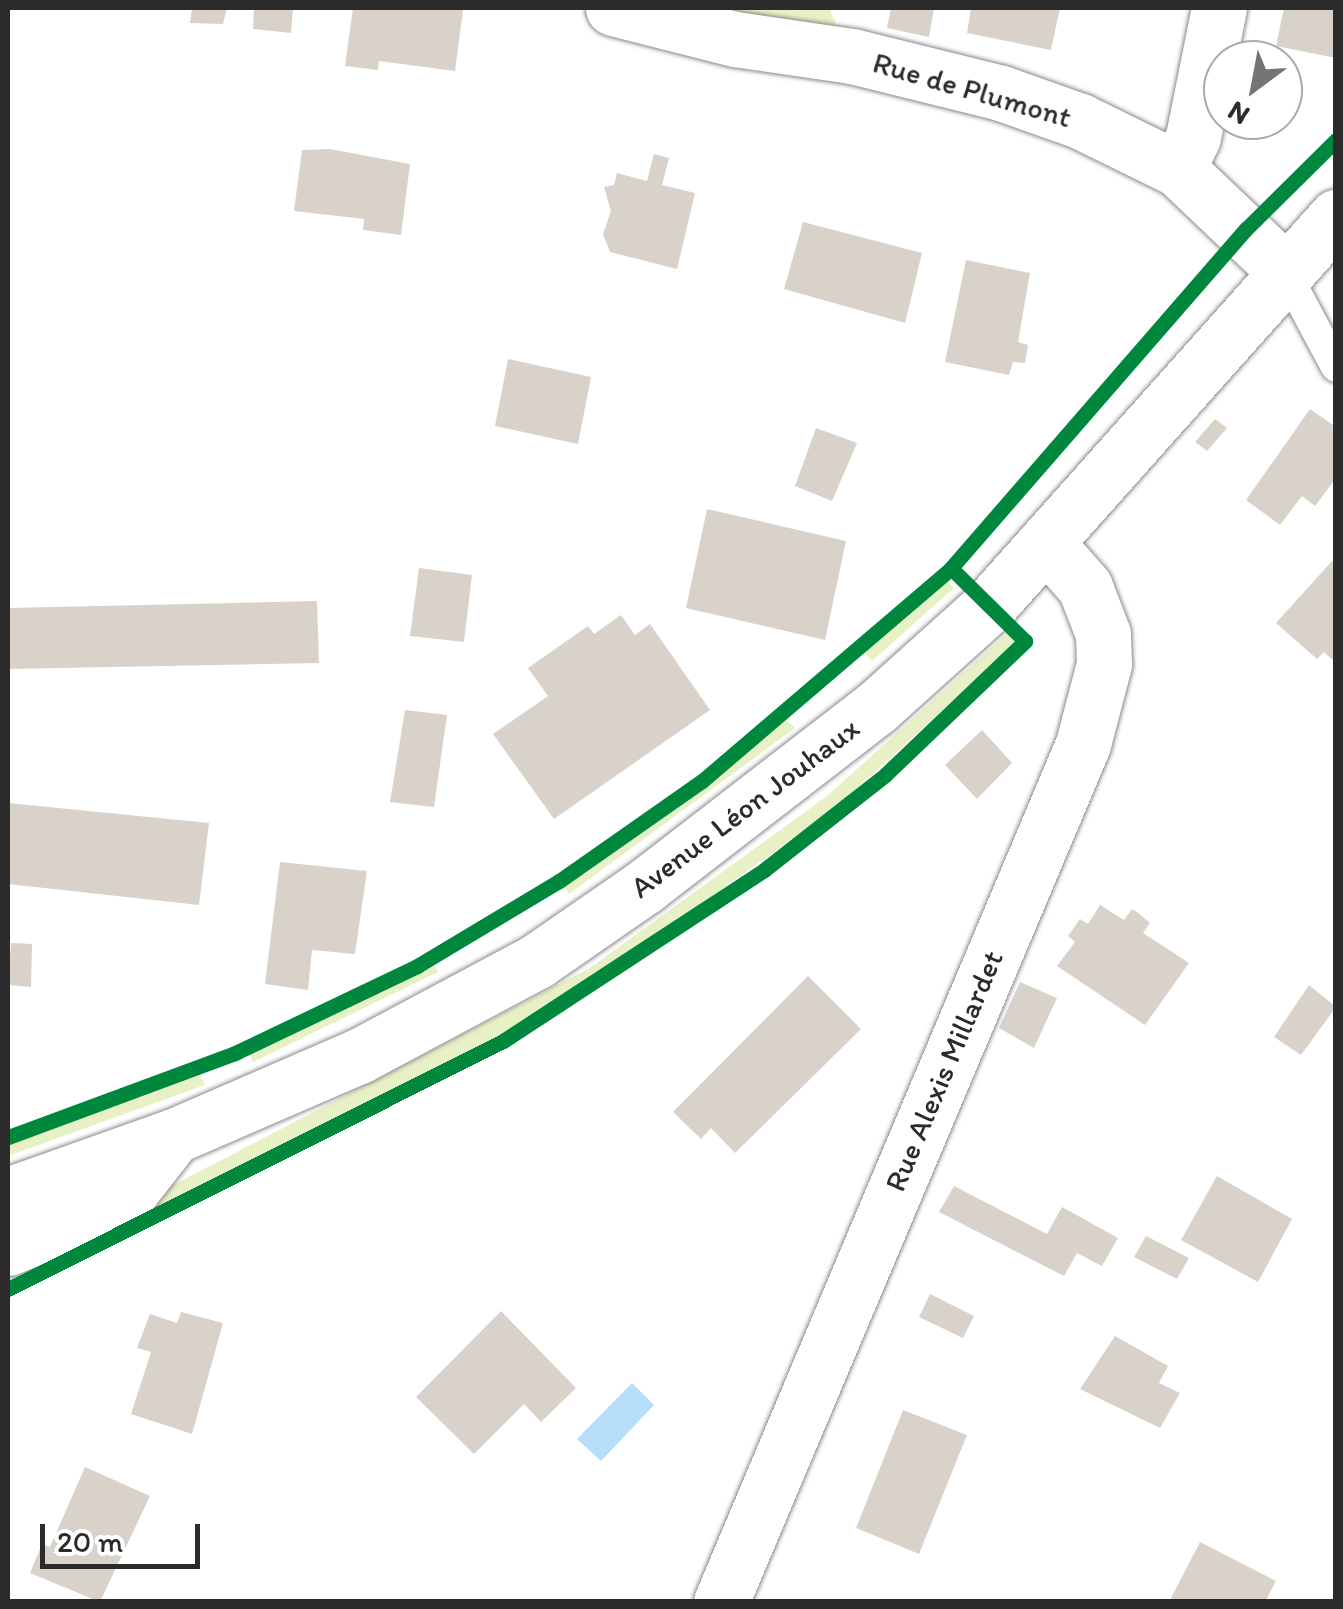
<!DOCTYPE html>
<html>
<head>
<meta charset="utf-8">
<style>
	body { margin:0 }
	#map { position:relative; width:1343px; height:1609px; overflow:hidden; background:#fff; font-family:Itim,sans-serif }
	div>[style] { position:absolute }
	[style*='--x'] { left:calc(var(--x)*1px); top:calc(var(--y)*1px); width:calc(var(--w)*1px); rotate:calc(var(--a)*1deg) }
	.green>* { inset:0; background:#e8f0c5 }
	.water>* { inset:0; background:#b6ddf9 }
	.building>* { inset:0; background:#d8d2ca }
	.roads { filter:drop-shadow(0 0 2px #8a8a8a) drop-shadow(0 0 2px #8a8a8a) }
	.lane>* { height:30px; margin:-15px; padding:0 15px; transform-origin:15px; border-radius:15px; background:#fff }
	.street>* { height:55px; margin:-27.5px; padding:0 27.5px; transform-origin:27.5px; border-radius:27.5px; background:#fff }
	.secondary>* { height:55px; margin:-27.5px; padding:0 27.5px; transform-origin:27.5px; border-radius:27.5px; background:#fff }
	.cycleway>* { height:15px; margin:-7.5px; padding:0 7.5px; transform-origin:7.5px; border-radius:7.5px; background:#00873e }
	span { translate:-50% -50%; white-space:nowrap; text-align:center; line-height:1.15; -webkit-text-stroke:8px #fff; paint-order:stroke }
	.street-label { font-size:30px; color:#2b2b2b }
	.frame { position:absolute; inset:0; border:10px solid #2b2b2b; pointer-events:none }
	.north { position:absolute; left:1203px; top:40px; width:100px; height:100px; box-sizing:border-box; background:#fff; border:2px solid #aaa; border-radius:50%; rotate:212deg; font-size:28px; font-weight:700; line-height:40px; text-align:center; color:#2b2b2b }
	.north::after { content:''; display:block; margin:auto; width:35px; height:45px; background:#757575; clip-path:polygon(50% 0,100% 100%,50% 72%,0 100%) }
	.scale { position:absolute; left:40px; top:1524px; width:160px; height:45px; box-sizing:border-box; border:5px solid #2b2b2b; border-top:0; padding-left:12px; font-size:30px; line-height:35px; white-space:nowrap; color:#2b2b2b; -webkit-text-stroke:8px #fff; paint-order:stroke }
</style>
</head>
<body>
<div id="map">
	<div class="green">
		<i style="clip-path:polygon(690px 8px,821px 8px,830px 10px,837px 26px,835px 32px)"></i>
		<i style="clip-path:polygon(945px 579px,954px 588px,872px 661px,864px 652px)"></i>
		<i style="clip-path:polygon(1009px 632px,1019px 641px,834px 809px,595px 979px,495px 1038px,8px 1284px,8px 1271px,590px 968px,827px 796px)"></i>
		<i style="clip-path:polygon(786px 720px,795px 728px,569px 894px,565px 886px,681px 806px)"></i>
		<i style="clip-path:polygon(432px 961px,438px 972px,253px 1062px,248px 1051px)"></i>
		<i style="clip-path:polygon(200px 1075px,205px 1085px,8px 1156px,8px 1142px)"></i>
	</div>
	<div class="water">
		<i style="clip-path:polygon(632px 1383px,654px 1405px,601px 1461px,577px 1439px)"></i>
	</div>
	<div class="building">
		<i style="clip-path:polygon(192px 8px,227px 8px,223px 24px,190px 23px)"></i>
		<i style="clip-path:polygon(254px 8px,293px 8px,291px 33px,253px 29px)"></i>
		<i style="clip-path:polygon(353px 8px,463px 10px,455px 71px,379px 61px,378px 70px,345px 66px)"></i>
		<i style="clip-path:polygon(891px 8px,934px 8px,929px 37px,887px 28px)"></i>
		<i style="clip-path:polygon(971px 8px,1060px 8px,1051px 50px,967px 33px)"></i>
		<i style="clip-path:polygon(1284px 8px,1336px 8px,1336px 58px,1276px 46px)"></i>
		<i style="clip-path:polygon(330px 149px,410px 164px,401px 235px,363px 230px,364px 219px,294px 211px,302px 150px)"></i>
		<i style="clip-path:polygon(654px 154px,669px 158px,662px 185px,695px 193px,677px 269px,610px 252px,603px 234px,611px 211px,604px 187px,614px 185px,617px 173px,647px 181px)"></i>
		<i style="clip-path:polygon(803px 222px,922px 253px,905px 323px,784px 289px)"></i>
		<i style="clip-path:polygon(966px 260px,1030px 273px,1018px 342px,1028px 345px,1025px 363px,1013px 362px,1009px 375px,945px 362px)"></i>
		<i style="clip-path:polygon(508px 359px,591px 377px,578px 444px,495px 426px)"></i>
		<i style="clip-path:polygon(1310px 409px,1336px 427px,1336px 478px,1315px 506px,1302px 496px,1280px 525px,1246px 500px)"></i>
		<i style="clip-path:polygon(1215px 419px,1227px 428px,1207px 451px,1195px 442px)"></i>
		<i style="clip-path:polygon(816px 428px,857px 443px,832px 501px,795px 486px)"></i>
		<i style="clip-path:polygon(707px 509px,846px 541px,825px 640px,686px 608px)"></i>
		<i style="clip-path:polygon(1332px 561px,1336px 563px,1336px 663px,1324px 652px,1317px 659px,1276px 623px)"></i>
		<i style="clip-path:polygon(419px 568px,472px 575px,464px 642px,410px 636px)"></i>
		<i style="clip-path:polygon(317px 601px,319px 663px,8px 669px,8px 608px)"></i>
		<i style="clip-path:polygon(621px 615px,635px 635px,650px 624px,710px 710px,554px 819px,493px 734px,548px 696px,528px 668px,588px 626px,594px 634px)"></i>
		<i style="clip-path:polygon(405px 710px,447px 715px,434px 807px,390px 802px)"></i>
		<i style="clip-path:polygon(982px 730px,1012px 763px,977px 799px,945px 765px)"></i>
		<i style="clip-path:polygon(8px 803px,209px 823px,199px 905px,8px 884px)"></i>
		<i style="clip-path:polygon(280px 862px,367px 871px,355px 954px,312px 950px,308px 990px,265px 984px)"></i>
		<i style="clip-path:polygon(1100px 905px,1124px 920px,1132px 909px,1137px 912px,1150px 923px,1143px 933px,1189px 963px,1145px 1025px,1057px 966px,1075px 942px,1068px 936px,1080px 919px,1088px 924px)"></i>
		<i style="clip-path:polygon(11px 943px,32px 944px,31px 987px,8px 985px)"></i>
		<i style="clip-path:polygon(808px 976px,861px 1029px,735px 1153px,711px 1128px,701px 1139px,673px 1112px)"></i>
		<i style="clip-path:polygon(1020px 982px,1057px 998px,1034px 1048px,999px 1028px)"></i>
		<i style="clip-path:polygon(1309px 985px,1336px 1007px,1301px 1055px,1274px 1037px)"></i>
		<i style="clip-path:polygon(1217px 1176px,1292px 1219px,1258px 1282px,1181px 1240px)"></i>
		<i style="clip-path:polygon(954px 1186px,1047px 1234px,1062px 1207px,1118px 1238px,1102px 1266px,1077px 1253px,1064px 1276px,939px 1212px)"></i>
		<i style="clip-path:polygon(1146px 1236px,1189px 1258px,1177px 1279px,1134px 1257px)"></i>
		<i style="clip-path:polygon(930px 1294px,974px 1316px,963px 1338px,919px 1317px)"></i>
		<i style="clip-path:polygon(501px 1311px,576px 1388px,541px 1422px,524px 1404px,474px 1454px,416px 1397px)"></i>
		<i style="clip-path:polygon(181px 1312px,223px 1323px,192px 1434px,131px 1414px,151px 1352px,137px 1348px,150px 1314px,177px 1323px)"></i>
		<i style="clip-path:polygon(1115px 1336px,1168px 1366px,1159px 1383px,1180px 1393px,1160px 1428px,1080px 1389px)"></i>
		<i style="clip-path:polygon(903px 1410px,967px 1435px,919px 1554px,856px 1528px)"></i>
		<i style="clip-path:polygon(85px 1467px,150px 1496px,100px 1602px,30px 1573px,42px 1544px,50px 1547px)"></i>
		<i style="clip-path:polygon(1200px 1542px,1276px 1581px,1265px 1602px,1169px 1602px)"></i>
	</div>
	<div class="roads">
		<div class="lane">
			<i style="--x:1284;--y:270;--w:110;--a:61.8"></i>
		</div>
		<div class="street">
			<i style="--x:613;--y:8;--w:126;--a:14.3"></i>
			<i style="--x:735;--y:39;--w:118;--a:8.3"></i>
			<i style="--x:852;--y:56;--w:154;--a:13.9"></i>
			<i style="--x:1001;--y:93;--w:84;--a:19.5"></i>
			<i style="--x:1080;--y:121;--w:109;--a:26.1"></i>
			<i style="--x:1178;--y:169;--w:146;--a:43.6"></i>
			<i style="--x:1178;--y:169;--w:35;--a:-65"></i>
			<i style="--x:1193;--y:137;--w:132;--a:-78.6"></i>
			<i style="--x:8;--y:1248;--w:126;--a:-22.5"></i>
			<i style="--x:124;--y:1200;--w:81;--a:-52"></i>
			<i style="--x:721;--y:1602;--w:931;--a:-67.12"></i>
			<i style="--x:1083;--y:744;--w:83;--a:-75.3"></i>
			<i style="--x:1104;--y:664;--w:30;--a:-92"></i>
			<i style="--x:1103;--y:634;--w:50;--a:-111"></i>
			<i style="--x:1085;--y:587;--w:57;--a:-131.5"></i>
		</div>
		<div class="secondary">
			<i style="--x:8;--y:1195;--w:176;--a:-19.6"></i>
			<i style="--x:174;--y:1136;--w:202;--a:-23.4"></i>
			<i style="--x:359;--y:1056;--w:202;--a:-28.1"></i>
			<i style="--x:537;--y:961;--w:130;--a:-34.7"></i>
			<i style="--x:644;--y:887;--w:294;--a:-37.7"></i>
			<i style="--x:877;--y:707;--w:149;--a:-42"></i>
			<i style="--x:988;--y:607;--w:523;--a:-48.26"></i>
		</div>
	</div>
	<div class="cycleway">
		<i style="--x:8;--y:1137;--w:242;--a:-20.3"></i>
		<i style="--x:235;--y:1053;--w:202;--a:-25.5"></i>
		<i style="--x:417;--y:966;--w:165;--a:-30.9"></i>
		<i style="--x:559;--y:881;--w:174;--a:-35"></i>
		<i style="--x:702;--y:781;--w:328;--a:-40.5"></i>
		<i style="--x:951;--y:568;--w:449;--a:-49"></i>
		<i style="--x:1246;--y:229;--w:127;--a:-44.7"></i>
		<i style="--x:8;--y:1289;--w:554;--a:-26.61"></i>
		<i style="--x:503;--y:1041;--w:312;--a:-33.2"></i>
		<i style="--x:764;--y:870;--w:154;--a:-38.1"></i>
		<i style="--x:885;--y:775;--w:194;--a:-43.7"></i>
		<i style="--x:1025;--y:641;--w:104;--a:-135.4"></i>
	</div>
	<div class="street-label">
		<span style="left:972px;top:90px;rotate:16deg">Rue de Plumont</span>
		<span style="left:745px;top:808px;rotate:-37deg">Avenue Léon Jouhaux</span>
		<span style="left:944px;top:1071px;rotate:-67deg">Rue Alexis Millardet</span>
	</div>
	<div class="frame"></div>
	<div class="north">N</div>
	<div class="scale">20 m</div>
</div>
</body>
</html>
